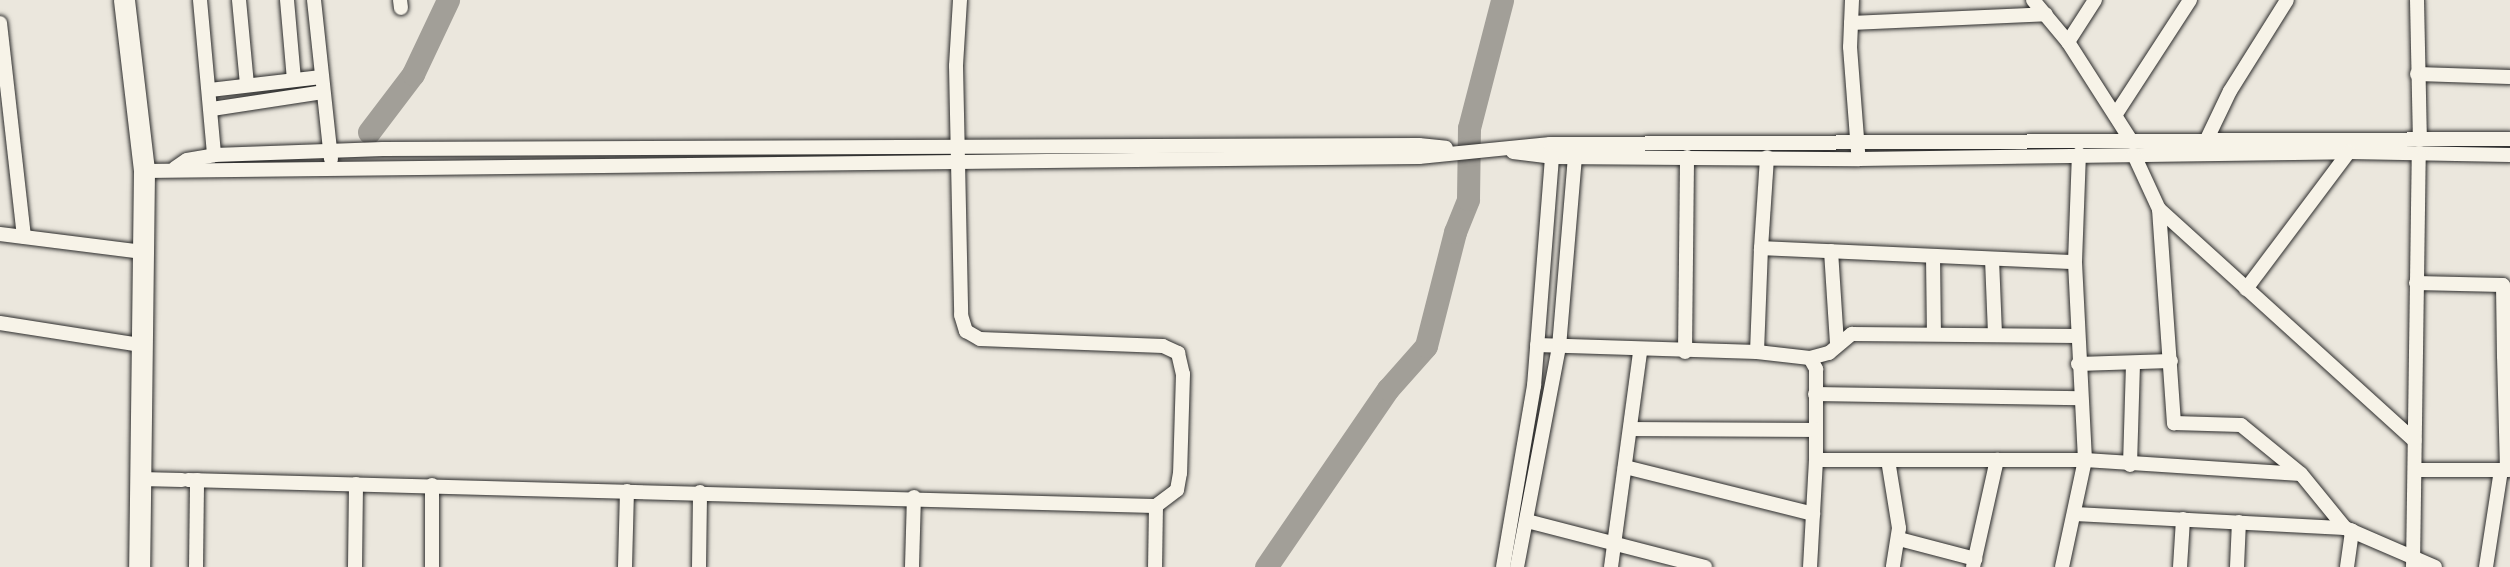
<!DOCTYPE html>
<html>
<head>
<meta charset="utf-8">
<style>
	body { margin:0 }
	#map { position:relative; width:2510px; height:567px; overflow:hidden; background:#ebe7dd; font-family:Mali,sans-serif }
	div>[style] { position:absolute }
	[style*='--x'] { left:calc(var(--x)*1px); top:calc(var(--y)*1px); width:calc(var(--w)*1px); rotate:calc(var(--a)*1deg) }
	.river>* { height:23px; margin:-11.5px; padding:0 11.5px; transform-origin:11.5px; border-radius:11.5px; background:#a29f98 }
	.roads { filter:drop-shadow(0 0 2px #2b2b2b) drop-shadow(0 0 2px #2b2b2b) }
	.street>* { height:14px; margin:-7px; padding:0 7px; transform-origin:7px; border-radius:7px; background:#f7f3e8 }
	.secondary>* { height:21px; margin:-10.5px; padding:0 10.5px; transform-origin:10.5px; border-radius:10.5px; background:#f7f3e8 }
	span { translate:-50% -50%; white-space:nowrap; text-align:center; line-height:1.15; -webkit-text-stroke:6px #f7f3e8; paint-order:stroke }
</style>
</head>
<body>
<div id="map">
	<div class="river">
		<i style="--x:369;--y:132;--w:73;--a:-52.8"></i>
		<i style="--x:413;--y:74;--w:82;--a:-64.7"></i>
		<i style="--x:1266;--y:567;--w:216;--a:-55.6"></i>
		<i style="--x:1388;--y:389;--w:57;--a:-48.5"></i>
		<i style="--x:1426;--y:346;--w:118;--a:-75.7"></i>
		<i style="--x:1455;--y:232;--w:35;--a:-68"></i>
		<i style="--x:1468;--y:199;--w:71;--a:-89.2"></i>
		<i style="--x:1469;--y:128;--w:132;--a:-75.5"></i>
	</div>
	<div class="roads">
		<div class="street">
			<i style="--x:200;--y:0;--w:156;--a:84.8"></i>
			<i style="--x:239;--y:0;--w:85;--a:84.6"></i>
			<i style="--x:287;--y:0;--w:80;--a:85"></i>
			<i style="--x:314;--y:0;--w:160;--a:83.9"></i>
			<i style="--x:400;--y:0;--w:8;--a:83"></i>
			<i style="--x:960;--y:0;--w:66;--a:93.5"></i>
			<i style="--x:956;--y:66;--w:249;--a:88.8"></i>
			<i style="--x:961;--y:315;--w:17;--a:73"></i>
			<i style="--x:966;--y:331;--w:16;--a:30"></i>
			<i style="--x:980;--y:339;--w:183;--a:2.2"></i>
			<i style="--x:1163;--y:346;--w:17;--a:25"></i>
			<i style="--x:1178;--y:353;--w:22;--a:77"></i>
			<i style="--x:1183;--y:374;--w:99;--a:91.7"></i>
			<i style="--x:1180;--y:473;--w:17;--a:100"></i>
			<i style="--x:1177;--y:490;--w:26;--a:143"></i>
			<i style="--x:1852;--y:0;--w:47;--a:92.4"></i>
			<i style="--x:1850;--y:47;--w:105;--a:85.6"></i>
			<i style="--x:2033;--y:0;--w:55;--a:50.2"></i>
			<i style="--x:2068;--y:42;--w:119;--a:57.4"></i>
			<i style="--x:2417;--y:0;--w:140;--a:88.8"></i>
			<i style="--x:0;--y:23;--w:215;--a:83.6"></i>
			<i style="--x:1851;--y:23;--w:195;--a:-2.6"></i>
			<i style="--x:2068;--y:42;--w:50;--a:-57.3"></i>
			<i style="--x:2417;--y:74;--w:93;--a:1.8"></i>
			<i style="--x:210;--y:90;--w:112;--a:-6.7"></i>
			<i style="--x:212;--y:109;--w:112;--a:-8.7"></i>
			<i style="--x:2116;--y:114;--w:136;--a:-57"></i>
			<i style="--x:2206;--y:141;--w:55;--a:-64.4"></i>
			<i style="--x:2230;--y:91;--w:107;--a:-57.9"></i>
			<i style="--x:1513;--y:152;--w:39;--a:7"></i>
			<i style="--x:1552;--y:157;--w:307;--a:0.4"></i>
			<i style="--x:1859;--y:159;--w:490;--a:-0.8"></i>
			<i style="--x:2349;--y:152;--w:161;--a:1.1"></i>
			<i style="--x:2134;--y:155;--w:60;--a:65.2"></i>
			<i style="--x:2159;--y:209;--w:345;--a:42.2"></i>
			<i style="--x:175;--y:168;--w:14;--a:-34"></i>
			<i style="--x:187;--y:160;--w:27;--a:-10"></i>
			<i style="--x:214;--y:155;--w:169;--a:-2"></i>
			<i style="--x:383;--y:149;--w:1036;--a:-0.22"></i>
			<i style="--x:1419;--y:145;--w:27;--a:6"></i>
			<i style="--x:144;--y:171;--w:1275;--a:-0.63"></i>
			<i style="--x:1419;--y:157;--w:132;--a:-5.7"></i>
			<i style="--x:1550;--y:144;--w:960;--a:-0.3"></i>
			<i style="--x:2159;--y:209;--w:215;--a:86"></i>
			<i style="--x:2174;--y:423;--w:67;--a:1.7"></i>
			<i style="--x:2241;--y:425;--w:77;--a:39.2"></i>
			<i style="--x:2301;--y:474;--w:70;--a:50.8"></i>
			<i style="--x:0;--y:234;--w:144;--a:7.2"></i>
			<i style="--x:1761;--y:248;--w:91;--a:-86.2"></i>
			<i style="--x:1831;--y:251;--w:92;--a:86.3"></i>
			<i style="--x:1933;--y:256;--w:77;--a:89.3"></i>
			<i style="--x:1992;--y:259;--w:75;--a:87.7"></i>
			<i style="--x:2416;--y:283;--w:87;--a:1.3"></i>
			<i style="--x:2503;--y:285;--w:71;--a:89.2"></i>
			<i style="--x:2246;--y:289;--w:171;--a:-53.1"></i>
			<i style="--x:0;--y:323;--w:143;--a:8.9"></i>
			<i style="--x:1537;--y:345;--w:220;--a:1.8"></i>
			<i style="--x:1757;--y:352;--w:53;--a:6.5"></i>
			<i style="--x:1810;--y:358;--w:13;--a:61"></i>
			<i style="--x:1816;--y:369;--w:91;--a:90"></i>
			<i style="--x:1816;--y:460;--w:107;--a:93.2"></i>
			<i style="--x:1685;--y:352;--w:195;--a:-89.4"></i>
			<i style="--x:1757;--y:352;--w:104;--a:-87.8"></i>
			<i style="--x:1761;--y:248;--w:314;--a:2.6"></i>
			<i style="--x:1810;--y:358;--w:20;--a:-15"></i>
			<i style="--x:1829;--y:353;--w:30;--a:-40"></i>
			<i style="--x:1852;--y:334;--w:225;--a:0.5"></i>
			<i style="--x:2078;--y:364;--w:93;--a:-1.8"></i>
			<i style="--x:1815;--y:394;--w:266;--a:0.9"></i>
			<i style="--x:1630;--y:429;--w:185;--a:0.3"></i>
			<i style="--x:1816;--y:460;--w:269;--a:0"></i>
			<i style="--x:2085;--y:460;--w:216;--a:3.7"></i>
			<i style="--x:1888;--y:460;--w:69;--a:80.8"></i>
			<i style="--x:1899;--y:528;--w:39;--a:99"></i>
			<i style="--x:2130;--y:465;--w:101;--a:-88.3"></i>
			<i style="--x:1625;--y:467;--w:194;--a:14"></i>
			<i style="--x:2415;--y:470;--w:94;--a:0"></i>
			<i style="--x:2507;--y:470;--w:114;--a:-91.5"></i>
			<i style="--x:2504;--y:356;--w:6;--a:9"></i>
			<i style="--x:140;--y:479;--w:42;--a:1.4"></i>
			<i style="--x:188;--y:480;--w:968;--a:1.54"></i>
			<i style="--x:1156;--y:506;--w:61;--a:90.9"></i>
			<i style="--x:2075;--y:514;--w:270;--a:3"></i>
			<i style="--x:2345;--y:528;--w:98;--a:23.4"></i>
			<i style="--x:1527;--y:521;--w:184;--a:14.5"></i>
			<i style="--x:1899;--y:539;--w:79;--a:14.7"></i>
			<i style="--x:196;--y:567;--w:87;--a:-89.3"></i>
			<i style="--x:355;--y:567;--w:83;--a:-89.3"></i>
			<i style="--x:432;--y:567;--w:82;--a:-90"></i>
			<i style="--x:625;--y:567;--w:76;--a:-88.5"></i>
			<i style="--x:699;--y:567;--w:75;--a:-89.2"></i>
			<i style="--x:912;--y:567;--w:70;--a:-88.4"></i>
			<i style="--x:1503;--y:567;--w:184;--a:-80.3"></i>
			<i style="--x:1534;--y:386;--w:230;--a:-85.5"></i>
			<i style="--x:1517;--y:567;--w:224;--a:-79.2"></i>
			<i style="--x:1559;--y:347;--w:191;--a:-85.2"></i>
			<i style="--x:1611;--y:567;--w:217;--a:-82.3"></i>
			<i style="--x:1973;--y:567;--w:110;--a:-77.4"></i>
			<i style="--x:2062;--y:567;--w:109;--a:-77.9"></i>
			<i style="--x:2085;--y:460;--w:198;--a:-92.9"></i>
			<i style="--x:2075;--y:262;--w:108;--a:-87.9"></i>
			<i style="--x:2180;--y:567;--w:48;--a:-86.4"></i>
			<i style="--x:2237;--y:567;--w:45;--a:-87.5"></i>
			<i style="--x:2347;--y:567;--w:37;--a:-82"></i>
			<i style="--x:2413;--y:567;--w:414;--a:-89.2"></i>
			<i style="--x:2486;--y:567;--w:98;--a:-81.2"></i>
		</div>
		<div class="secondary">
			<i style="--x:124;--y:0;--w:172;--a:83.3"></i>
			<i style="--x:144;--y:171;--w:396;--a:90.7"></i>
		</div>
	</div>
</div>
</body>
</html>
